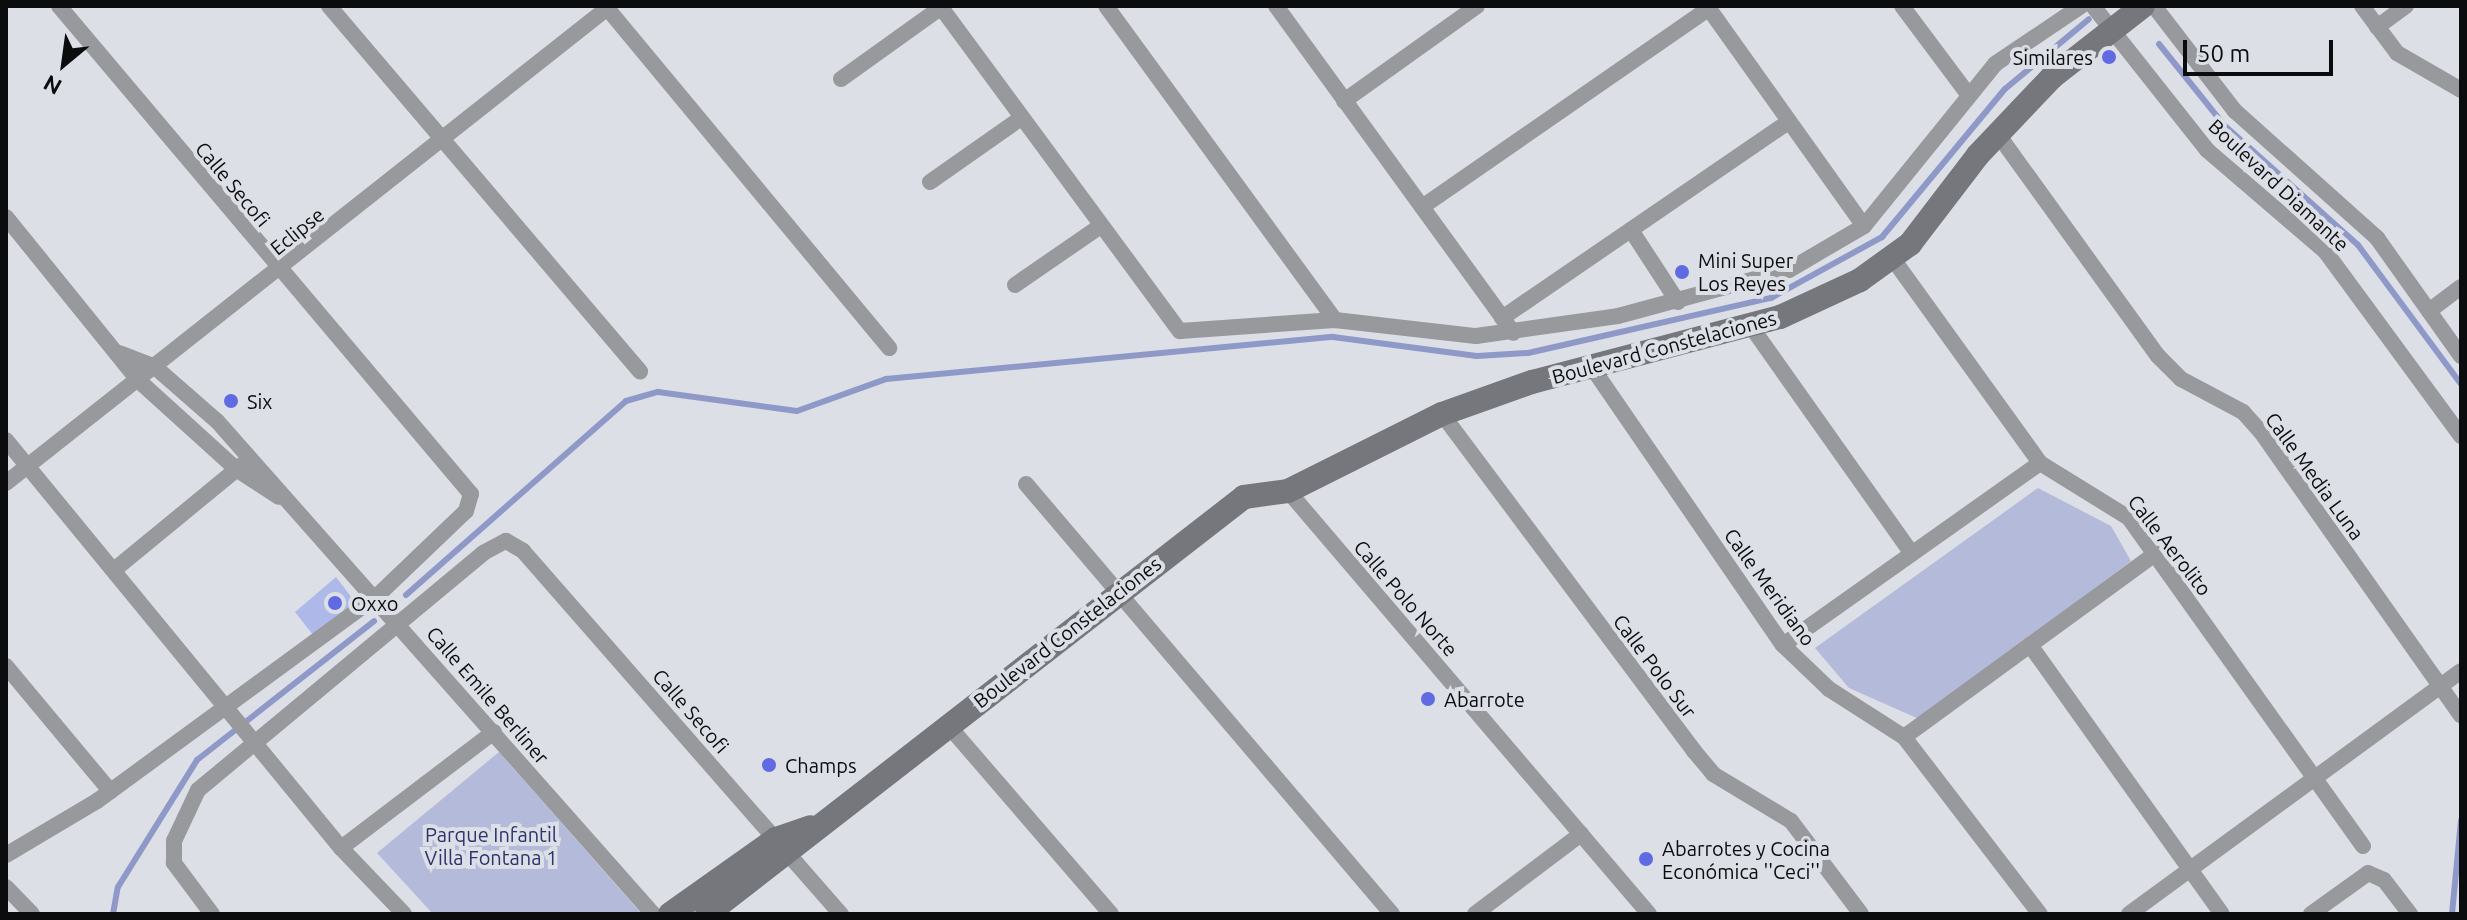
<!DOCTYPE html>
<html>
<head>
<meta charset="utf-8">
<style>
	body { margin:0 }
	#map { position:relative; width:2467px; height:920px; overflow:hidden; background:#dddfe7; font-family:Ubuntu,sans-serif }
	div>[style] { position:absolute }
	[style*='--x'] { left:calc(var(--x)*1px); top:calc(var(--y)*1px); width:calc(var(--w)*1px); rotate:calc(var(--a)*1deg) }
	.green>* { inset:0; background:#b4bad9 }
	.stream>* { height:6px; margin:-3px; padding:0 3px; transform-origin:3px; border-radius:3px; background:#8f99c8 }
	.building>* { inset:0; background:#aeb9e9 }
	.street>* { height:16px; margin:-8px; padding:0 8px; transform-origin:8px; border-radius:8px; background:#98999c }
	.secondary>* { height:24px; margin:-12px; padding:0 12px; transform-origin:12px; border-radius:12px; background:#75777c }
	.dots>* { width:22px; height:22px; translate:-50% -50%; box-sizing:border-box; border:4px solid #dddfe7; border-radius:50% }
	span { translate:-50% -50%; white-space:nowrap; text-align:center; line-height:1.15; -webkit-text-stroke:8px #dddfe7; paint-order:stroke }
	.poi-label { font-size:20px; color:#0b0c0e }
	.right { translate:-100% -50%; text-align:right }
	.left { translate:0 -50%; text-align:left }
	.street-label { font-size:20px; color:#0b0c0e }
	.park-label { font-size:20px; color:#2d336d }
	.frame { position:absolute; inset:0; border:8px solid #0b0c0e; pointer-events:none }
	.north { position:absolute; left:24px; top:24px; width:80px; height:80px; -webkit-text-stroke:6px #dddfe7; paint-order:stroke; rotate:209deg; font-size:22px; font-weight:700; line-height:32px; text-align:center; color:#0b0c0e }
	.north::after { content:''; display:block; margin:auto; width:28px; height:36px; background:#0b0c0e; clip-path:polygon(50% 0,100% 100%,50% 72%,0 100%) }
	.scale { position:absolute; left:2183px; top:40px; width:150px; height:36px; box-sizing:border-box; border:4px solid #0b0c0e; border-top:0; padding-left:10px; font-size:24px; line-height:28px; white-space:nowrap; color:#0b0c0e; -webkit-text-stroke:6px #dddfe7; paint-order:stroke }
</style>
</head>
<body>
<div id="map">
	<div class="green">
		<i style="clip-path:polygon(2038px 488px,2111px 526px,2131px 561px,1919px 719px,1849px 688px,1815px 648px)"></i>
		<i style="clip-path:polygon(499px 752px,640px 912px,433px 914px,377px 853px)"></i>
	</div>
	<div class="stream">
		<i style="--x:2159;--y:44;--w:105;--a:51.2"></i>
		<i style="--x:2225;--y:126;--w:178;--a:41.8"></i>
		<i style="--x:2358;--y:245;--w:173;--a:53.5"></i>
		<i style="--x:406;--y:595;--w:293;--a:-41.4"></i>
		<i style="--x:626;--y:401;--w:33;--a:-16"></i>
		<i style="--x:658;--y:392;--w:140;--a:7.8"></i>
		<i style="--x:797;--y:411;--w:95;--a:-19.8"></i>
		<i style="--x:886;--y:379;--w:449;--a:-5.4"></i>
		<i style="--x:1333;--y:337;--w:145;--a:7.5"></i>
		<i style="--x:1477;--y:356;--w:51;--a:-3.4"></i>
		<i style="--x:1528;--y:353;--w:249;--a:-12.8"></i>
		<i style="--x:1771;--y:298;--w:127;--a:-28.8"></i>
		<i style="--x:1882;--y:237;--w:192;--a:-50.3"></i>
		<i style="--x:2005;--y:89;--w:109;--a:-39.8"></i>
		<i style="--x:113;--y:914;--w:27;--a:-80"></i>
		<i style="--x:118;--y:887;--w:150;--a:-58.1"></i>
		<i style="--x:197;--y:760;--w:225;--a:-38.1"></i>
		<i style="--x:2452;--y:914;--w:94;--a:-84.5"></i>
	</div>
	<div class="building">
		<i style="clip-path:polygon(336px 577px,355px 602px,313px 635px,295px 612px)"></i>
	</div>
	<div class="street">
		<i style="--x:329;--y:6;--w:480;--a:49.6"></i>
		<i style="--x:940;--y:6;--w:404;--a:53.6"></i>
		<i style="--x:1180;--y:331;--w:155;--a:-4.1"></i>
		<i style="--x:1335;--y:320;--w:142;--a:6.5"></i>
		<i style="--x:1476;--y:336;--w:143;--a:-8"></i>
		<i style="--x:1618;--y:316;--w:177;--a:-15.1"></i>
		<i style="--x:1789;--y:270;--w:87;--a:-30.4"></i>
		<i style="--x:1864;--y:226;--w:208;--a:-51"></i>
		<i style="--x:1995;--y:64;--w:104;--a:-34"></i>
		<i style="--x:1106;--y:6;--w:389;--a:53.9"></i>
		<i style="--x:1276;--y:6;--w:404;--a:54"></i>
		<i style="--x:1707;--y:6;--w:270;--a:54.5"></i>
		<i style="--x:1902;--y:6;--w:109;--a:53.2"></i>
		<i style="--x:2093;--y:6;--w:184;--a:51.6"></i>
		<i style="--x:2207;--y:150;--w:155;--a:40.6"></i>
		<i style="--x:2325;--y:251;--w:230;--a:53.7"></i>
		<i style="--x:2154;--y:6;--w:133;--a:52.4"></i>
		<i style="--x:2235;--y:111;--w:191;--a:41.8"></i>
		<i style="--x:2377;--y:238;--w:145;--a:54.6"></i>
		<i style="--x:2362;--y:6;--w:59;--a:53.3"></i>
		<i style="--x:2397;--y:53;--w:74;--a:30"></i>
		<i style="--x:607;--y:8;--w:442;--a:50.3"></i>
		<i style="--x:2377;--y:27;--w:36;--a:-36"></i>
		<i style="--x:841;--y:79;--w:125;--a:-35.6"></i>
		<i style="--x:1344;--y:101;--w:163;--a:-35.5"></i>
		<i style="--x:1997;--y:133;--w:275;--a:54.2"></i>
		<i style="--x:2158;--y:356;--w:33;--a:45"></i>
		<i style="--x:2181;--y:379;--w:70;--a:28"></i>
		<i style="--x:2243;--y:412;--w:27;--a:48"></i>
		<i style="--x:2261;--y:432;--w:347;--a:54.8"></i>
		<i style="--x:930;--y:182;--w:111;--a:-35.1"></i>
		<i style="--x:1422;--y:207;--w:349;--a:-34.7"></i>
		<i style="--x:6;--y:217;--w:210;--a:51"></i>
		<i style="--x:138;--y:380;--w:132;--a:42.2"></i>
		<i style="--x:236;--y:469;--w:51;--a:33.1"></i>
		<i style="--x:1631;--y:230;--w:86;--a:56.9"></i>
		<i style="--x:1893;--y:259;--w:251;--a:54.2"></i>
		<i style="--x:2040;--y:463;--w:105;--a:31.7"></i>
		<i style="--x:2129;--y:518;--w:403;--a:54.5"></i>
		<i style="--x:1015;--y:285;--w:102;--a:-34.6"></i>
		<i style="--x:2429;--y:311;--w:40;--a:-37"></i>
		<i style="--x:1502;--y:318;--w:347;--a:-34.4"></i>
		<i style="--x:1750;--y:325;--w:278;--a:54.7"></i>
		<i style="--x:119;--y:353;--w:39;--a:21"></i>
		<i style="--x:155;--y:367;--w:82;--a:41.1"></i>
		<i style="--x:217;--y:421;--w:658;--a:48.51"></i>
		<i style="--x:1589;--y:363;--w:342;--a:55.5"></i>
		<i style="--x:1783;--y:645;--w:64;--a:43.7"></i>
		<i style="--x:1829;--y:689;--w:89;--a:32.6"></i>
		<i style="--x:1904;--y:737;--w:223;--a:52.5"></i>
		<i style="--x:1442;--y:414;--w:421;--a:53.2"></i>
		<i style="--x:1694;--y:751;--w:30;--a:50"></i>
		<i style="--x:1713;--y:774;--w:91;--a:31.1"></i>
		<i style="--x:1791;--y:821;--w:116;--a:53"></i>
		<i style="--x:6;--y:440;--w:528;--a:50.61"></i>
		<i style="--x:341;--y:848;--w:91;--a:46.3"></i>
		<i style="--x:6;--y:483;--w:770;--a:-38.3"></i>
		<i style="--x:1026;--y:484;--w:565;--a:49.6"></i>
		<i style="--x:1288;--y:491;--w:556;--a:49.52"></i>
		<i style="--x:114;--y:570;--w:167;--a:-39.4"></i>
		<i style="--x:1783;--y:645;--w:315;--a:-35.3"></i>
		<i style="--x:2030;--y:645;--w:330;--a:54.5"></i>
		<i style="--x:6;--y:666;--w:163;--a:50.2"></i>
		<i style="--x:947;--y:724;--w:251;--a:49.2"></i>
		<i style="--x:1904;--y:737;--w:311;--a:-36.1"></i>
		<i style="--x:341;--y:848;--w:192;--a:-37.2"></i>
		<i style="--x:6;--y:855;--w:106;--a:-30.7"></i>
		<i style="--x:97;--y:801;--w:346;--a:-36.2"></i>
		<i style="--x:376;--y:597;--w:124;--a:-43.7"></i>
		<i style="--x:466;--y:511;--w:18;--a:-74"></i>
		<i style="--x:471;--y:494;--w:639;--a:-130.17"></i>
		<i style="--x:6;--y:887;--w:37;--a:46"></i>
		<i style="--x:212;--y:914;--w:64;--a:-126.7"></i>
		<i style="--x:174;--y:863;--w:22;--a:-90"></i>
		<i style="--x:174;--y:841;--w:56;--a:-64.8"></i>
		<i style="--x:198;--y:790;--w:371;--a:-39.7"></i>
		<i style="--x:483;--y:553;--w:26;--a:-28"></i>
		<i style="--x:506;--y:541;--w:20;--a:30"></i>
		<i style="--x:523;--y:551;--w:483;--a:48.8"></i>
		<i style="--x:1475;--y:914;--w:133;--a:-37"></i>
		<i style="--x:2129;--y:914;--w:411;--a:-36.2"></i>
		<i style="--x:2311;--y:914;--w:70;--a:-35.7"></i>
		<i style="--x:2368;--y:873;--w:17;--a:24"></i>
		<i style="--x:2384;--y:880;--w:43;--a:52.6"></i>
	</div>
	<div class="secondary">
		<i style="--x:670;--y:914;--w:130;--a:-35.3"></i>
		<i style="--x:776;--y:839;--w:36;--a:-19"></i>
		<i style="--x:707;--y:914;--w:680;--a:-37.83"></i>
		<i style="--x:1244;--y:497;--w:44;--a:-7.8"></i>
		<i style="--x:1288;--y:491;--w:172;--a:-26.6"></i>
		<i style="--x:1442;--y:414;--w:96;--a:-19.6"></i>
		<i style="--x:1532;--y:382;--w:256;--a:-14.7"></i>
		<i style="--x:1780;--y:317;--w:88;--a:-24.8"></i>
		<i style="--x:1860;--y:280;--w:62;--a:-35.8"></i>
		<i style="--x:1910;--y:244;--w:112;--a:-52.6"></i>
		<i style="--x:1978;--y:155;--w:108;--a:-46.5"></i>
		<i style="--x:2052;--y:77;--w:115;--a:-38"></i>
	</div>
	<div class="dots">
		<i style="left:2109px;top:57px;background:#606be3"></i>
		<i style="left:1682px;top:272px;background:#606be3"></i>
		<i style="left:231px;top:401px;background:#606be3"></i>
		<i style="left:335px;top:603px;background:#606be3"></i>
		<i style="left:1428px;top:699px;background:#606be3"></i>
		<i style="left:769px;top:765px;background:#606be3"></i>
		<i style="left:1646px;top:859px;background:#606be3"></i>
	</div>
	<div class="poi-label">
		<span class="right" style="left:2093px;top:57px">Similares</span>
		<span class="left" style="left:1698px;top:272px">Mini Super<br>Los Reyes</span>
		<span class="left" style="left:247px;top:401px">Six</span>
		<span class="left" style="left:351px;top:603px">Oxxo</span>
		<span class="left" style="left:1444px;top:699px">Abarrote</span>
		<span class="left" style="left:785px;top:765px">Champs</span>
		<span class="left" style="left:1662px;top:860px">Abarrotes y Cocina<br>Económica ''Ceci''</span>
	</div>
	<div class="street-label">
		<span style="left:233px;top:184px;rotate:50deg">Calle Secofi</span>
		<span style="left:2279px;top:185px;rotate:43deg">Boulevard Diamante</span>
		<span style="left:297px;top:231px;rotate:-39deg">Eclipse</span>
		<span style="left:1664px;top:347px;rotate:-15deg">Boulevard Constelaciones</span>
		<span style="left:2315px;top:476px;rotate:54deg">Calle Media Luna</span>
		<span style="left:2170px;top:545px;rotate:52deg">Calle Aerolito</span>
		<span style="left:1770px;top:587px;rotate:54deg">Calle Meridiano</span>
		<span style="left:1406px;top:598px;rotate:49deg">Calle Polo Norte</span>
		<span style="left:1067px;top:632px;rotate:-38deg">Boulevard Constelaciones</span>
		<span style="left:1655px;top:666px;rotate:53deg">Calle Polo Sur</span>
		<span style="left:488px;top:695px;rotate:49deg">Calle Emile Berliner</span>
		<span style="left:691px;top:711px;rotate:49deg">Calle Secofi</span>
	</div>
	<div class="park-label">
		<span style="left:491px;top:846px">Parque Infantil<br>Villa Fontana 1</span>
	</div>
	<div class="frame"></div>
	<div class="north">N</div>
	<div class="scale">50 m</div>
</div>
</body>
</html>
